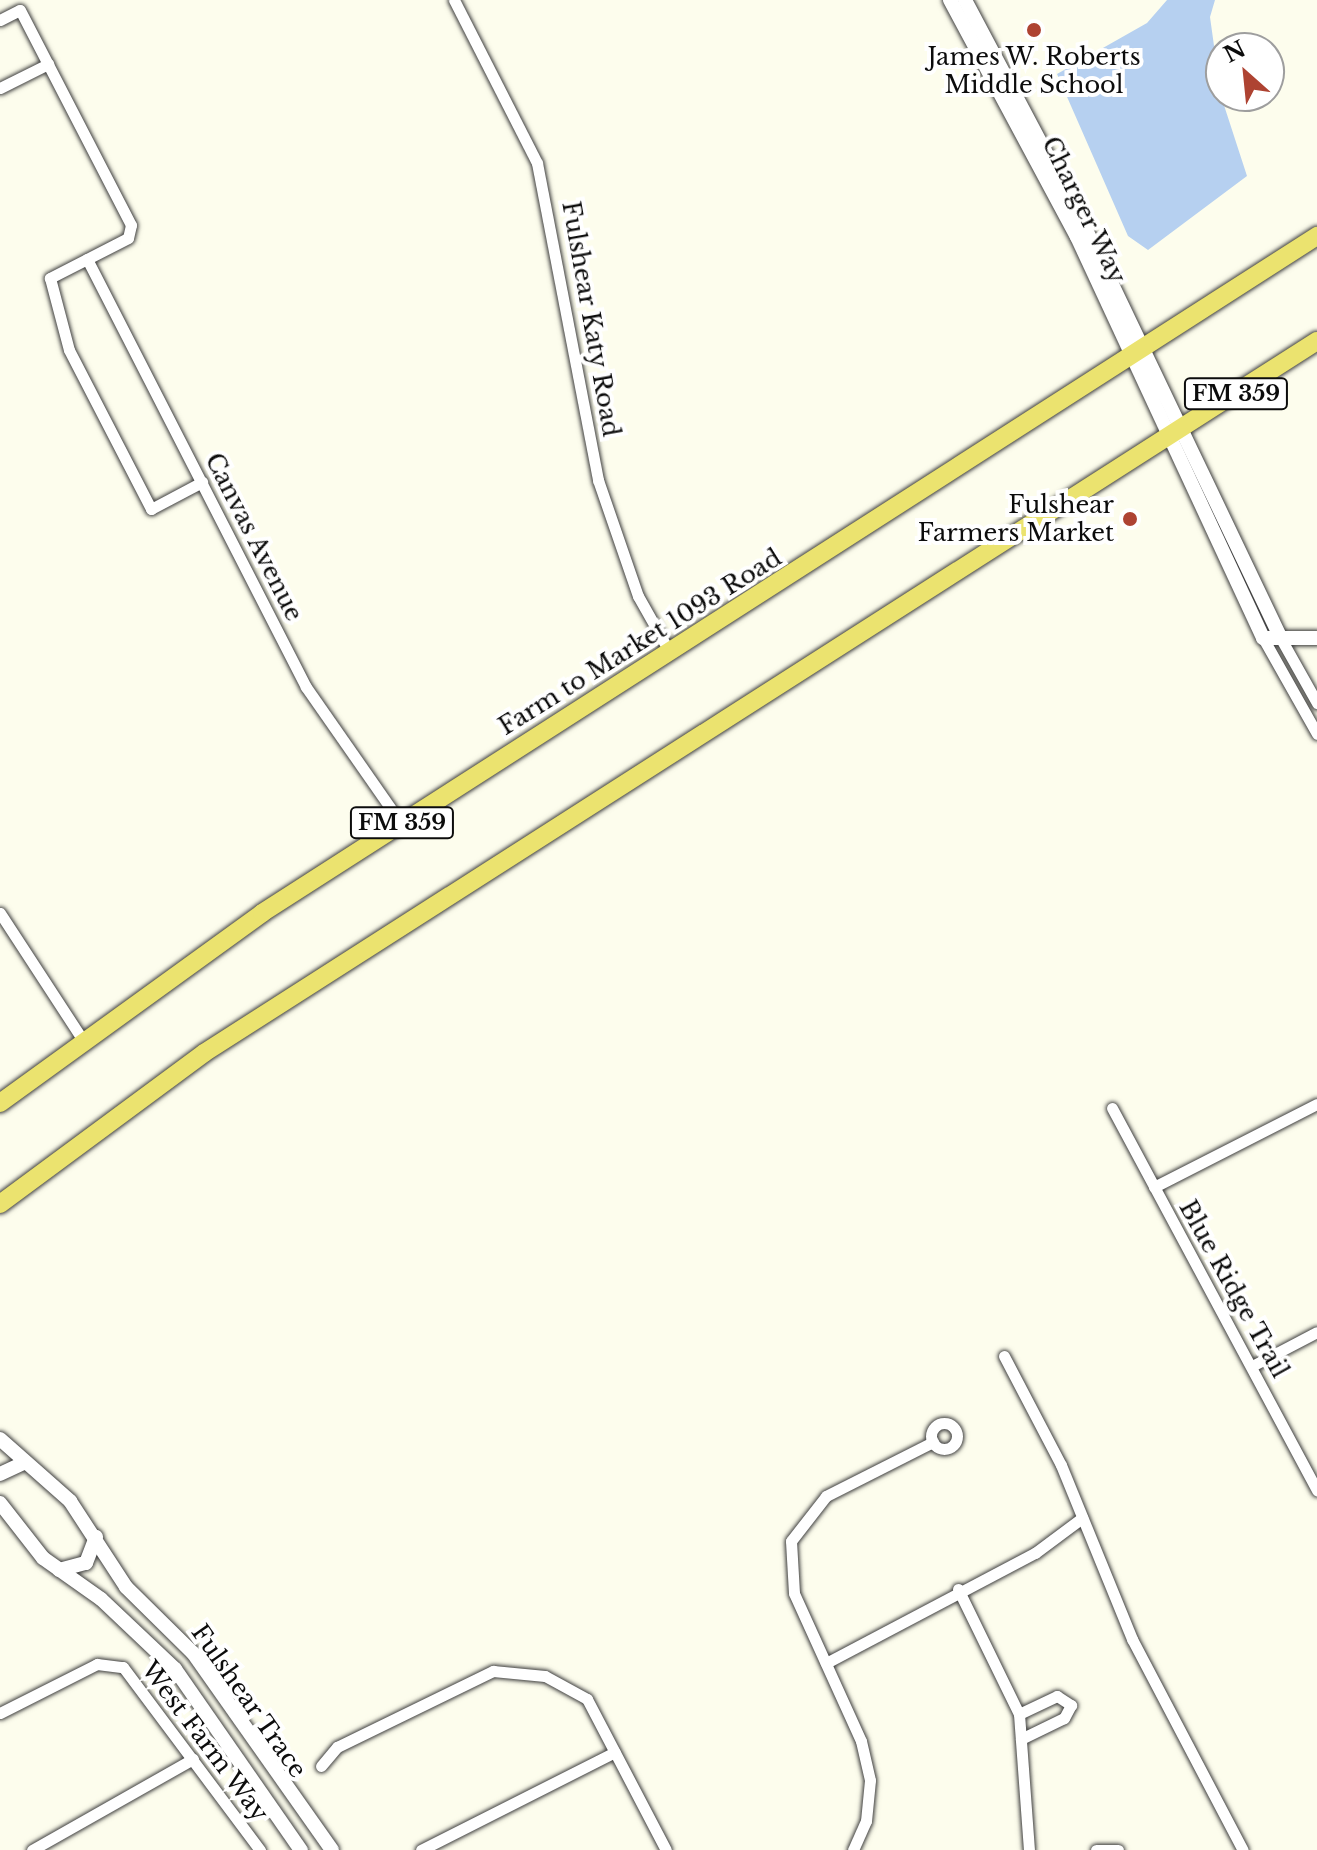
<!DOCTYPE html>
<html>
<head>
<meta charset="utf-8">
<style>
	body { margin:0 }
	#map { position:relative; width:1317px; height:1850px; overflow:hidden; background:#fdfded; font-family:"Libre Baskerville",serif }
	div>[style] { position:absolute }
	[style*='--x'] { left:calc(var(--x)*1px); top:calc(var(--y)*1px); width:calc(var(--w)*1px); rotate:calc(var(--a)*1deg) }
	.water>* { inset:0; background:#b6d0f0 }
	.roads { filter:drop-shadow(0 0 2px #3f3f3f) drop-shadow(0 0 2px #3f3f3f) }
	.minor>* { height:11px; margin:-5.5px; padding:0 5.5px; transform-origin:5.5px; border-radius:5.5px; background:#fff }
	.minor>.ring { margin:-5.5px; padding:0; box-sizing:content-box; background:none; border:11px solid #fff; border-radius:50% }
	.tertiary>* { height:14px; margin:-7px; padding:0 7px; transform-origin:7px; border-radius:7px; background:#fff }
	.primary>* { height:18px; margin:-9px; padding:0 9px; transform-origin:9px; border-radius:9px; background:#ebe36f }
	.dots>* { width:22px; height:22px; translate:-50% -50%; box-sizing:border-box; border:4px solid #fff; border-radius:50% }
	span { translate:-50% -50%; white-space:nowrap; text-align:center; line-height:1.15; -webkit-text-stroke:8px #fff; paint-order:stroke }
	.shield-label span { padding:2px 6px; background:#fff; border:2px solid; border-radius:6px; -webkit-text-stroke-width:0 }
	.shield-label { font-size:22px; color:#0c0c0c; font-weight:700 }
	.poi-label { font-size:24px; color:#0c0c0c }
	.right { translate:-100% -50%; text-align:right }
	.street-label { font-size:24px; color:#0c0c0c }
	.north { position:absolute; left:1205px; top:32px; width:80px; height:80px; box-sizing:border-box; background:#fff; border:2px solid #9e9e9e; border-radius:50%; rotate:333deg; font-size:22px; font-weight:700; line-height:32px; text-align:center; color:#0c0c0c }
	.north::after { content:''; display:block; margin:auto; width:28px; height:36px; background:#ae4332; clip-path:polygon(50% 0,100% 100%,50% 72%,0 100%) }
</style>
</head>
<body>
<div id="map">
	<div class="water">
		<i style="clip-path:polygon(1167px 0,1215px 0,1210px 17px,1221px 96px,1247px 176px,1148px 250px,1128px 236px,1057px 74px,1147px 23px)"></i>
	</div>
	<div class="roads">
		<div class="minor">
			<i style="--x:454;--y:0;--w:183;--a:63"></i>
			<i style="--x:537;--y:163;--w:323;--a:79.1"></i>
			<i style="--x:598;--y:480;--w:123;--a:71"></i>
			<i style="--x:638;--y:596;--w:63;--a:60.6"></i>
			<i style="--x:0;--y:20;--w:22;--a:-27"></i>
			<i style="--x:20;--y:10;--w:242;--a:62.7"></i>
			<i style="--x:131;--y:225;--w:13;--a:103"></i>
			<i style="--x:128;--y:238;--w:88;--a:152.9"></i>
			<i style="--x:50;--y:278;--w:74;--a:75.2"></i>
			<i style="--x:69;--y:350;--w:179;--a:62.7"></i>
			<i style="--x:151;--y:509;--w:58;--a:-27.9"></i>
			<i style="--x:0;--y:88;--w:54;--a:-26.6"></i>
			<i style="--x:87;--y:259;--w:481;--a:62.9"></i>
			<i style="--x:306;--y:687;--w:166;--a:55.1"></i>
			<i style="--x:1280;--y:637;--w:76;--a:60.7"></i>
			<i style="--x:1263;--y:638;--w:110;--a:60.6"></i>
			<i style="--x:0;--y:913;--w:154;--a:56.9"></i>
			<i style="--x:1112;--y:1108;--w:434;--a:61.8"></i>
			<i style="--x:1154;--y:1187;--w:183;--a:-27"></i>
			<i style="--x:1004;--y:1356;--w:123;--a:62.4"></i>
			<i style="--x:1061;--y:1465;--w:188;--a:67.8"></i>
			<i style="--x:1132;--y:1639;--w:238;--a:62.3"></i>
			<i style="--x:1252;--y:1366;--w:73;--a:-27.6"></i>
			<i class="ring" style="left:931px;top:1423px;width:15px;height:15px"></i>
			<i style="--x:958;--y:1589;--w:139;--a:64"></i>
			<i style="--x:1019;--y:1714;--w:136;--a:85.8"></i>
			<i style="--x:826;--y:1663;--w:236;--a:-27.8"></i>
			<i style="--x:1035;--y:1553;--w:59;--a:-36.7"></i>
			<i style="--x:0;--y:1713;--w:109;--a:-26.8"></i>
			<i style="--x:97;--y:1664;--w:26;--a:7"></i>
			<i style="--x:123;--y:1667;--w:229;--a:53.2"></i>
			<i style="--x:1019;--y:1714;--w:42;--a:-25.3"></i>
			<i style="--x:1057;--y:1696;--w:17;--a:33"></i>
			<i style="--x:1071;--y:1705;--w:15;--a:118"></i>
			<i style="--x:1064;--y:1718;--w:48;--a:154"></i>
			<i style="--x:321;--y:1766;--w:25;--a:-50"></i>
			<i style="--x:337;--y:1747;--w:174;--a:-26"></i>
			<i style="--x:493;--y:1671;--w:52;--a:5.5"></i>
			<i style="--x:545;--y:1676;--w:48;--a:28.7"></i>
			<i style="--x:587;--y:1699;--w:170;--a:62.4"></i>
			<i style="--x:32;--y:1850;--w:185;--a:-29.5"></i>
			<i style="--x:421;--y:1850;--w:217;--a:-26.8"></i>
			<i style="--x:853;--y:1850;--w:32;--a:-66"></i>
			<i style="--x:866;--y:1821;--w:41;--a:-84.4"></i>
			<i style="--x:870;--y:1780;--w:40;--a:-103"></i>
			<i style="--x:861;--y:1741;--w:162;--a:-114.4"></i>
			<i style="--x:794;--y:1593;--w:52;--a:-93.3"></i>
			<i style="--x:791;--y:1541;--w:57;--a:-52.1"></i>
			<i style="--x:826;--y:1496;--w:120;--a:-26.8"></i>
			<i style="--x:1096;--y:1850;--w:22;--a:0"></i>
		</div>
		<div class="tertiary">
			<i style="--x:950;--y:0;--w:269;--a:61.8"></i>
			<i style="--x:1077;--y:237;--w:442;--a:65.1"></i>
			<i style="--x:1263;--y:638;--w:54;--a:0"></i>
			<i style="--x:965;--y:0;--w:243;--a:62.1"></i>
			<i style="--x:1079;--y:215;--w:467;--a:64.5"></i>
			<i style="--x:0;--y:1439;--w:94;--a:41.5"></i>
			<i style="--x:70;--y:1501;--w:103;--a:56.9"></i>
			<i style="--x:126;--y:1587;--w:94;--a:44.6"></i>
			<i style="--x:193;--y:1653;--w:241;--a:54.8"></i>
			<i style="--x:0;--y:1474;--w:26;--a:-25"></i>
			<i style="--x:0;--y:1503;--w:70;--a:52"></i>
			<i style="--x:43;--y:1558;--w:71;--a:35.3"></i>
			<i style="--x:101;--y:1599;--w:102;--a:43.4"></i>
			<i style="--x:175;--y:1669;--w:221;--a:55.2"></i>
			<i style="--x:59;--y:1570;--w:28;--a:-15"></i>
			<i style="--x:86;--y:1563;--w:28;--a:-69"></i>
		</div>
		<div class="primary">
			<i style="--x:0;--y:1103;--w:324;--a:-35.9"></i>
			<i style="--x:262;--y:913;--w:1254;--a:-32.69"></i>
			<i style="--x:0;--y:1204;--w:254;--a:-36.5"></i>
			<i style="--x:204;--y:1053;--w:1321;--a:-32.61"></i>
		</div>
	</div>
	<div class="dots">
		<i style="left:1034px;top:30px;background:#ae4332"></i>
		<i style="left:1130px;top:519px;background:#ae4332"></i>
	</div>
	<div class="shield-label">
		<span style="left:1236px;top:394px">FM 359</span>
		<span style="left:402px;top:823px">FM 359</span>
	</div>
	<div class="poi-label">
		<span style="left:1034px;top:71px">James W. Roberts<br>Middle School</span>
		<span class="right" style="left:1114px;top:519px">Fulshear<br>Farmers Market</span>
	</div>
	<div class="street-label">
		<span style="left:1084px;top:210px;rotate:64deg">Charger Way</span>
		<span style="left:591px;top:319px;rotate:80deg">Fulshear Katy Road</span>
		<span style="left:254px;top:537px;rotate:63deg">Canvas Avenue</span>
		<span style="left:640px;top:642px;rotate:-32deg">Farm to Market 1093 Road</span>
		<span style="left:1234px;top:1289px;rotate:61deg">Blue Ridge Trail</span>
		<span style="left:249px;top:1701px;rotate:55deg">Fulshear Trace</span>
		<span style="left:205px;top:1741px;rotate:53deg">West Farm Way</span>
	</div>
	<div class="north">N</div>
</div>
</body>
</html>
